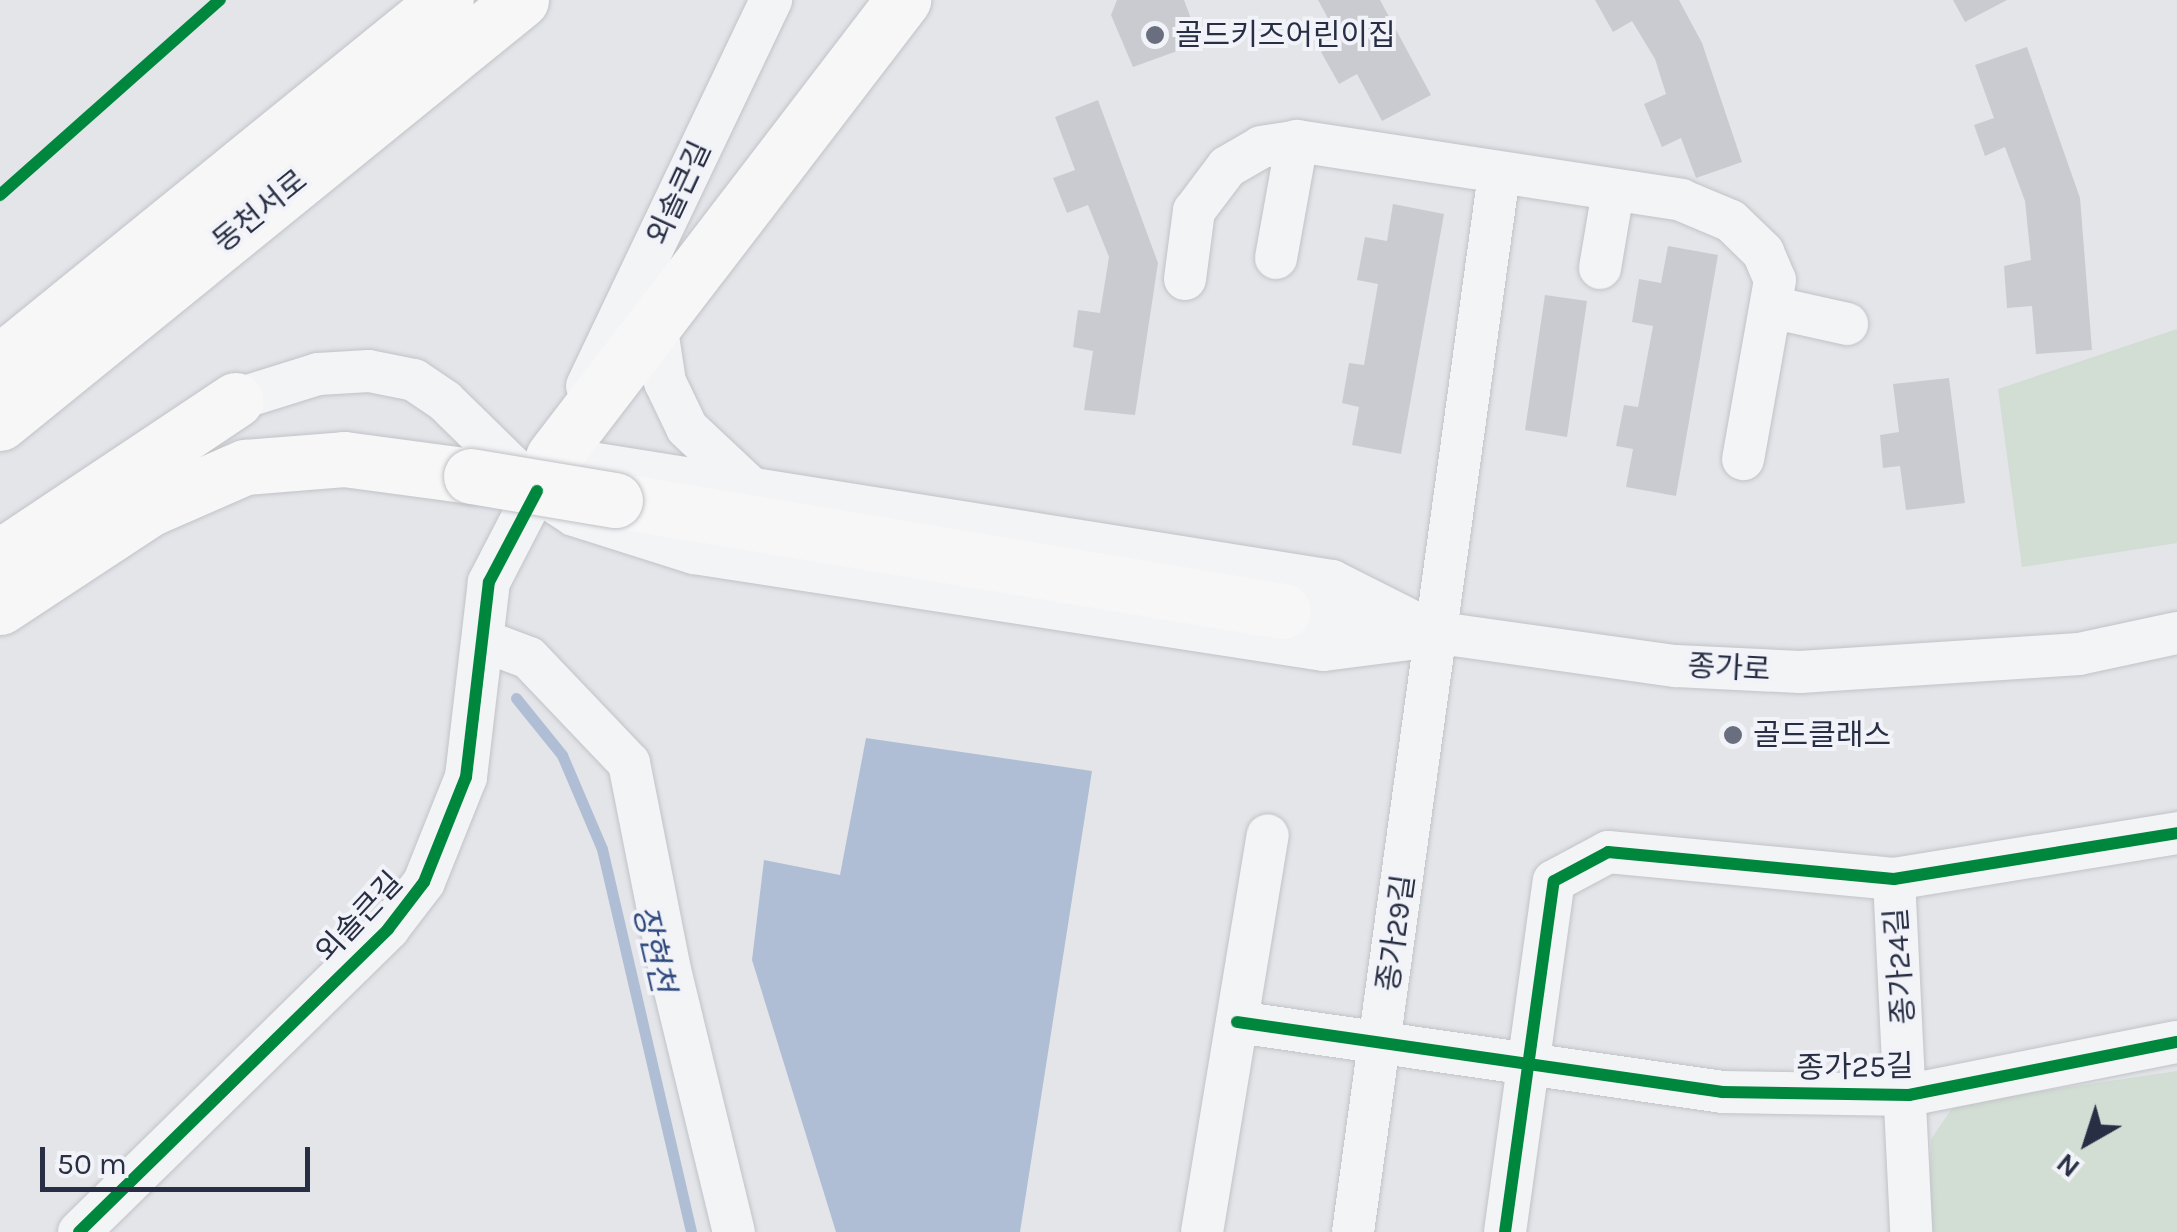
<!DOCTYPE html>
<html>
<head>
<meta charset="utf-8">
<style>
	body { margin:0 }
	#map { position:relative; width:2177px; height:1232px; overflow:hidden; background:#e3e5e9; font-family:Karla,"Noto Sans KR",sans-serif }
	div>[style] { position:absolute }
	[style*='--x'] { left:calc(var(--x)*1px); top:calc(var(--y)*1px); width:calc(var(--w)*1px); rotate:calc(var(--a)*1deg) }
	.green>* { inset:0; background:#d2ddd4 }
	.water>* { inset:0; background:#b0bed5 }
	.stream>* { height:11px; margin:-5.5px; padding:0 5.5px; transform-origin:5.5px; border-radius:5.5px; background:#b0bed5 }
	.building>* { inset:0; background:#c9cbd0 }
	.roads { filter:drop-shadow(0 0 2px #c1c3c7) drop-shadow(0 0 2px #c1c3c7) }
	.minor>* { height:42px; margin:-21px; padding:0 21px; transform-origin:21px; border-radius:21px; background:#f3f4f6 }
	.major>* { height:55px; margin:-27.5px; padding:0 27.5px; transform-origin:27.5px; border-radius:27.5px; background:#f7f7f7 }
	.bridges { filter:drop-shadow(0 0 2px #c0c2c7) drop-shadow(0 0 2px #c0c2c7) }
	.major-bridge>* { height:55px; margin:-27.5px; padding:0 27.5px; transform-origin:27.5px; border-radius:27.5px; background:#f7f7f7 }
	.cycleway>* { height:12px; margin:-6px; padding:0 6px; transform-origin:6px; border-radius:6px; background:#00873e }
	.dots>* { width:28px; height:28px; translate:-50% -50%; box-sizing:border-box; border:5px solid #f1f3f8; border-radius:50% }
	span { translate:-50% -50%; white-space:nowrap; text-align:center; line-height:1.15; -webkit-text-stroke:8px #f1f3f8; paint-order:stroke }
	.poi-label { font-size:30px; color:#282f44 }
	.left { translate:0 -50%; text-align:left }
	.street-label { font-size:30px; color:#282f44 }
	.water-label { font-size:32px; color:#2f497c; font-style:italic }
	.north { position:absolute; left:2037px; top:1092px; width:100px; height:100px; -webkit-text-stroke:8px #f1f3f8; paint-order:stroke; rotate:219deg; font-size:28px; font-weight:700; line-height:40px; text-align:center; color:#282f44 }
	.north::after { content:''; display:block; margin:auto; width:35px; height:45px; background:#282f44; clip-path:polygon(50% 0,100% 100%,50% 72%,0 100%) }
	.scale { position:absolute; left:40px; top:1147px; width:270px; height:45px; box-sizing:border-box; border:5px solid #282f44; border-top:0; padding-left:12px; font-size:30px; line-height:35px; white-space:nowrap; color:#282f44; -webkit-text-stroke:8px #f1f3f8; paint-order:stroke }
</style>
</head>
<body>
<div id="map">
	<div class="green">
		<i style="clip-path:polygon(2177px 329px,2177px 543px,2022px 567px,1998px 389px)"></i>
		<i style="clip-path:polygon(2177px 1071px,2177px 1232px,1929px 1232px,1931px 1139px,1955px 1104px)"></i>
	</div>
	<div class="water">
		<i style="clip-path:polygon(866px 738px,1092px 771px,1020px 1232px,836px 1232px,752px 960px,764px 860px,840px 875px)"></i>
	</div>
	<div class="stream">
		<i style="--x:516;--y:698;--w:73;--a:51.1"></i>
		<i style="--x:562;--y:755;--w:102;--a:66.9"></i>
		<i style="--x:602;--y:849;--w:393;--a:76.9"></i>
	</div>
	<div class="building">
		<i style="clip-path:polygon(1117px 0,1184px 0,1193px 24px,1191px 46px,1133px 67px,1111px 15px)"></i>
		<i style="clip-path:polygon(1318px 0,1380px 0,1431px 95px,1382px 121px,1357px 74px,1339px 84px,1321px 52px,1341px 42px)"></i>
		<i style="clip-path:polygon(1595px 0,1679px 0,1702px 43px,1742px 162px,1696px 178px,1681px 138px,1662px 147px,1644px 104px,1666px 94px,1655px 59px,1632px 21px,1613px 32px)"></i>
		<i style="clip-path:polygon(1953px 0,2007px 0,1965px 22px)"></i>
		<i style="clip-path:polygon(2027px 47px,2080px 198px,2092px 350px,2036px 354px,2032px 306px,2007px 308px,2004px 266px,2031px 260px,2025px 201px,2005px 147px,1985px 156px,1974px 125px,1994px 118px,1975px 65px)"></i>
		<i style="clip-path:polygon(1098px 100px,1158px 263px,1135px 415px,1084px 410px,1093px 351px,1073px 347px,1078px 310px,1100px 313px,1109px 257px,1088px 205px,1067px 213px,1053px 178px,1075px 170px,1055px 117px)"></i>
		<i style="clip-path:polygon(1393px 204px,1444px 214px,1401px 454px,1352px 445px,1359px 407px,1342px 403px,1349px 363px,1364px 365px,1378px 284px,1357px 280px,1365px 237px,1387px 241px)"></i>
		<i style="clip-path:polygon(1668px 246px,1718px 255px,1676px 496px,1626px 487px,1633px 449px,1616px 446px,1624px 405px,1638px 407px,1653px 326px,1632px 322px,1639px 279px,1661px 283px)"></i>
		<i style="clip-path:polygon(1545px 295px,1587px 301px,1567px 437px,1525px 430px)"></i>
		<i style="clip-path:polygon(1949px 378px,1965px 503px,1906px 510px,1900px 466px,1883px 468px,1880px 435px,1899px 432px,1893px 384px)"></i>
	</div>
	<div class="roads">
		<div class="minor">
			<i style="--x:1276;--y:258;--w:119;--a:-79.8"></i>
			<i style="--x:1297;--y:141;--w:389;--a:8.7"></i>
			<i style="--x:1681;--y:200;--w:54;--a:22.8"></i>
			<i style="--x:1731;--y:221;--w:45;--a:44.1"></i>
			<i style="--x:1763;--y:252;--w:30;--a:67"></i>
			<i style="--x:1775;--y:280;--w:182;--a:100.1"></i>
			<i style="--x:1600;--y:268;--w:78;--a:-80.4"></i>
			<i style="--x:1185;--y:279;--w:69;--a:-82.5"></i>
			<i style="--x:1194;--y:211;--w:55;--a:-53.1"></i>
			<i style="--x:1227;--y:167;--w:39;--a:-30"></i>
			<i style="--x:1261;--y:147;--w:36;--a:-9"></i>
			<i style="--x:653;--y:303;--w:80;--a:81.4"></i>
			<i style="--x:665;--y:382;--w:51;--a:64.4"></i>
			<i style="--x:687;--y:428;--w:88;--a:43.2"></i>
			<i style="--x:1771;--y:307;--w:78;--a:12.6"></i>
			<i style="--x:587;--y:386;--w:428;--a:-64.5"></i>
			<i style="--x:235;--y:400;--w:87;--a:-17.4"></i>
			<i style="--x:318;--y:374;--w:51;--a:-3.4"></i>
			<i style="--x:369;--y:371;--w:46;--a:11.3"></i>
			<i style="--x:414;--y:380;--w:37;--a:34"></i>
			<i style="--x:445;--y:401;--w:129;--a:44.4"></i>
			<i style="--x:537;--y:491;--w:44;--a:33"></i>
			<i style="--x:574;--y:515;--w:126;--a:17.6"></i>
			<i style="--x:694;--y:553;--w:637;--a:8.75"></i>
			<i style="--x:1324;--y:650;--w:116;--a:-7.4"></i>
			<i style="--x:553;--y:457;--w:789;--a:9.04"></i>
			<i style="--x:1332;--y:581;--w:120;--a:26.8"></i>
			<i style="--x:1283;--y:611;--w:397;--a:8"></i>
			<i style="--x:1676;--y:666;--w:124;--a:2.8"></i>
			<i style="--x:1800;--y:672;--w:280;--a:-3.7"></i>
			<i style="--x:2079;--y:654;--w:100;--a:-12.1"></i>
			<i style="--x:484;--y:641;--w:48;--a:20.7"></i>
			<i style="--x:529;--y:658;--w:145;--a:46.4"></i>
			<i style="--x:629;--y:763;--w:211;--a:78.8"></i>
			<i style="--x:670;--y:970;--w:270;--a:76.3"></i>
			<i style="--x:1894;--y:879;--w:353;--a:87.2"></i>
			<i style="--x:1237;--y:1022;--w:490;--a:8.2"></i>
			<i style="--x:1722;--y:1092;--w:187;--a:0.9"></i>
			<i style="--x:1909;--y:1095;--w:273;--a:-11.2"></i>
			<i style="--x:79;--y:1232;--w:433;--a:-44.4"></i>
			<i style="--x:388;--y:929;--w:59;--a:-52.5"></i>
			<i style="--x:424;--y:882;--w:113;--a:-68.2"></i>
			<i style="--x:466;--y:777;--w:196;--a:-83.3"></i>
			<i style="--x:489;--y:582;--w:133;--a:-62.7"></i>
			<i style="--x:1202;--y:1232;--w:402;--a:-80.6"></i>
			<i style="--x:1353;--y:1232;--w:1068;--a:-82.14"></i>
			<i style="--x:1505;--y:1232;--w:354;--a:-82.1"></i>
			<i style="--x:1554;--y:881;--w:61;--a:-28.2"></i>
			<i style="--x:1608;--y:852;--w:287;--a:5.4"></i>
			<i style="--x:1894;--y:879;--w:287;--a:-9.2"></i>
		</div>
		<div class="major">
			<i style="--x:0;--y:362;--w:574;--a:-39.06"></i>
			<i style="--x:0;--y:423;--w:671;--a:-39.07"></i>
			<i style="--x:553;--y:457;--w:576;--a:-52.55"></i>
			<i style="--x:615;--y:500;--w:677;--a:9.43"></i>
			<i style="--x:0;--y:557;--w:283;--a:-33.7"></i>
			<i style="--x:0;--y:607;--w:181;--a:-33.3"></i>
			<i style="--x:151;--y:508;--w:103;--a:-23.6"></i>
			<i style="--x:245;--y:467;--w:99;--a:-4.6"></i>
			<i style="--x:344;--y:459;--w:128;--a:7.6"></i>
		</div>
	</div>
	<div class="bridges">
		<div class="major-bridge">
			<i style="--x:471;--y:476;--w:146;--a:9.5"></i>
		</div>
	</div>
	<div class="cycleway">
		<i style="--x:0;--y:195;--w:294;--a:-41.6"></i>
		<i style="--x:1237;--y:1022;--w:490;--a:8.2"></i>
		<i style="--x:1722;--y:1092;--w:187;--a:0.9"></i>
		<i style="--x:1909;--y:1095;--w:273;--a:-11.2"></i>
		<i style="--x:79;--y:1232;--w:433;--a:-44.4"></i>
		<i style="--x:388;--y:929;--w:59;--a:-52.5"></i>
		<i style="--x:424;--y:882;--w:113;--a:-68.2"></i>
		<i style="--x:466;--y:777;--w:196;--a:-83.3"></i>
		<i style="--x:489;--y:582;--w:103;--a:-62.2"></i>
		<i style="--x:1505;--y:1232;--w:354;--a:-82.1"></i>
		<i style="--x:1554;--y:881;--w:61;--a:-28.2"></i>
		<i style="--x:1608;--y:852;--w:287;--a:5.4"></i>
		<i style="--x:1894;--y:879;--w:287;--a:-9.2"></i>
	</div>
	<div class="dots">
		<i style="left:1155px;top:35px;background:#696f7e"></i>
		<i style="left:1733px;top:735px;background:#696f7e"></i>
	</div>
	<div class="poi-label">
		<span class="left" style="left:1175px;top:35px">골드키즈어린이집</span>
		<span class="left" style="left:1753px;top:735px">골드클래스</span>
	</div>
	<div class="street-label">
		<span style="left:679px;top:193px;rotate:-65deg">외솔큰길</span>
		<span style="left:260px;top:211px;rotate:-39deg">동천서로</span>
		<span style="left:1729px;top:668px;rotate:3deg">종가로</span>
		<span style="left:359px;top:917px;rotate:-47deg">외솔큰길</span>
		<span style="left:1396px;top:933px;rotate:-82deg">종가29길</span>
		<span style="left:1900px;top:966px;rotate:-94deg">종가24길</span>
		<span style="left:1855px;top:1067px;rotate:-1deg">종가25길</span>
	</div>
	<div class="water-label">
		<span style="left:653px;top:949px;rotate:77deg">장현천</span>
	</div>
	<div class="north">N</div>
	<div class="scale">50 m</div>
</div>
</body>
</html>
